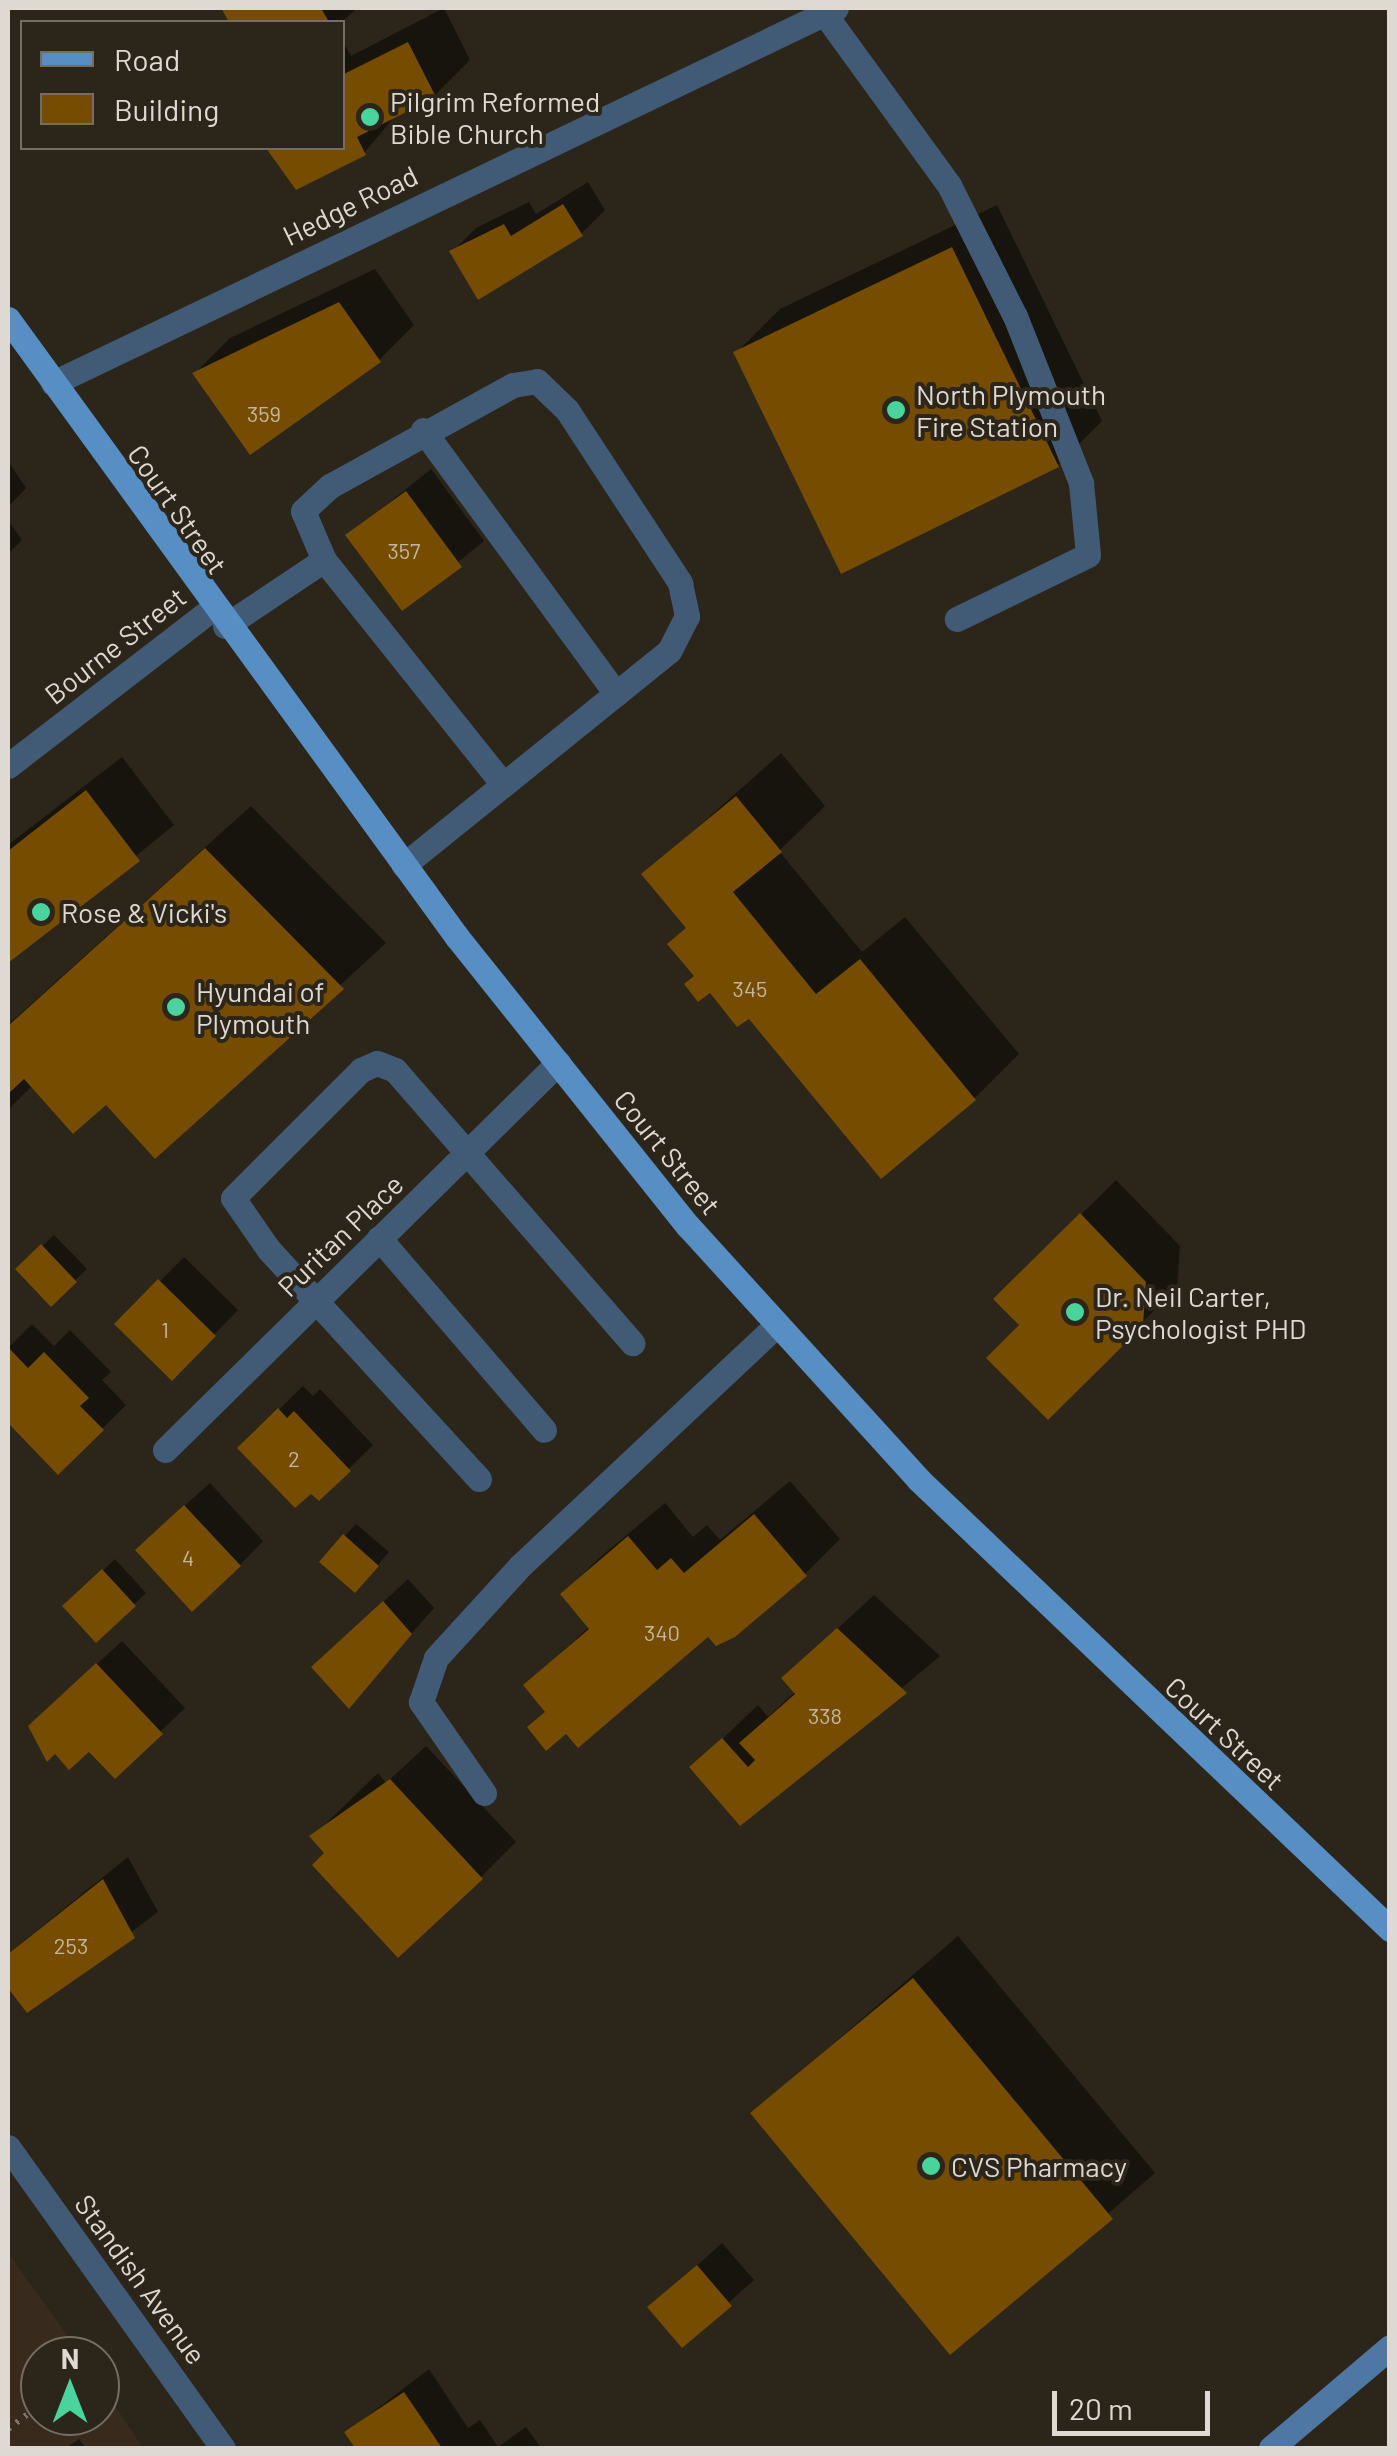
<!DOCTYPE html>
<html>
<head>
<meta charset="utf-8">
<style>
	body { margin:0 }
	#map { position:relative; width:1397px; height:2456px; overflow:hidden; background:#2c251a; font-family:Barlow,sans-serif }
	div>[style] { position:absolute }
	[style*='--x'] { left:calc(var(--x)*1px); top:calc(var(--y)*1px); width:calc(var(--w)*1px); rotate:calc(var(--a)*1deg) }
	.education>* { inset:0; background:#382b1d }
	.shadow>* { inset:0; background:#0007 }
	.building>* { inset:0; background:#754c00 }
	.path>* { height:6px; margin-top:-3px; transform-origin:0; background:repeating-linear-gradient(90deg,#7d776e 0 2.5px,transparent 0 10.5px) }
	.lane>* { height:25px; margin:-12.5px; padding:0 12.5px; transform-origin:12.5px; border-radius:12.5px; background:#415b76 }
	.street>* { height:25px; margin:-12.5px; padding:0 12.5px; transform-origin:12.5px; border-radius:12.5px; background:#415b76 }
	.secondary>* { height:25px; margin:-12.5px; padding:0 12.5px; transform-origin:12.5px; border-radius:12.5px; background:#4e78a3 }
	.primary>* { height:25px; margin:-12.5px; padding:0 12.5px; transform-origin:12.5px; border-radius:12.5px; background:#578fc5 }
	.dots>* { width:28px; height:28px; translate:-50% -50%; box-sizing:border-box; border:5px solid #2c251a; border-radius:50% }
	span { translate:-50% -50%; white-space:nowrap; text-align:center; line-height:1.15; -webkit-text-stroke:8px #2c251a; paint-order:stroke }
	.number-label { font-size:22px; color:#c4b69e }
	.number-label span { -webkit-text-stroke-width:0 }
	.poi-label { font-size:28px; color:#ded9d2 }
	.left { translate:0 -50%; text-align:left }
	.street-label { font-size:28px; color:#ded9d2 }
	.frame { position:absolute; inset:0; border:10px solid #ded9d2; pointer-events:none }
	.legend { position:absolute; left:20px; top:20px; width:325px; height:130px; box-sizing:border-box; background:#2c251a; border:2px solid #736d64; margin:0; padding:12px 18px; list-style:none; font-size:30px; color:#ded9d2 }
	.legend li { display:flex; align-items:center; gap:20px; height:50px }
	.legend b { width:50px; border:2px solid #736d64 }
	.north { position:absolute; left:20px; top:2336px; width:100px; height:100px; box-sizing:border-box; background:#2c251a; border:2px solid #736d64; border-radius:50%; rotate:0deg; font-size:28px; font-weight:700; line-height:40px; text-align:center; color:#ded9d2 }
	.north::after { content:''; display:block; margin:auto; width:35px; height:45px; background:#49d49d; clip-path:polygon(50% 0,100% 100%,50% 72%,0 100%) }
	.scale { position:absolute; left:1052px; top:2391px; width:158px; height:45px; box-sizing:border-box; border:5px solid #ded9d2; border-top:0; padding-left:12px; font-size:30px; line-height:35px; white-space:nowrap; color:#ded9d2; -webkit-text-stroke:8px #2c251a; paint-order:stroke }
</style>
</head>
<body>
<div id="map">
	<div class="education">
		<i style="clip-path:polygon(8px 2253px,82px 2356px,40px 2356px,40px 2416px,100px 2416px,100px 2383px,143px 2448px,8px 2448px)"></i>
	</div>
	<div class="shadow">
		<i style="clip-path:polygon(224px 8px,357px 8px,342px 22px,232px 22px)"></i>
		<i style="clip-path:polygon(444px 8px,470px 60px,435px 95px,397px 114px,364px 153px,297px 187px,272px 148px,342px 148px,342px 40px,351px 56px)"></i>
		<i style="clip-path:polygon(588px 182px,605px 210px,581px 234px,452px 252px,476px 228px,529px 202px,536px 214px)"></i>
		<i style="clip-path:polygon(997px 205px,1102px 421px,1058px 465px,736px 353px,780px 309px)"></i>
		<i style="clip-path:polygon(375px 269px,414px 325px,379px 360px,195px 373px,230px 338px)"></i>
		<i style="clip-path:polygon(8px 461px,26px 488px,8px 507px)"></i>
		<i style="clip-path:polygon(431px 469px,484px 541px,402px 608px,349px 535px)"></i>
		<i style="clip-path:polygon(8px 520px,22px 540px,8px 554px)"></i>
		<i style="clip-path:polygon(781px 753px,825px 806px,779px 851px,862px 952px,905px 917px,1019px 1054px,975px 1098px,749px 1015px,696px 976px,688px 927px,645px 874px)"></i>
		<i style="clip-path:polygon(122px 757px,174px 825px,8px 960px,8px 845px)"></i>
		<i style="clip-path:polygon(251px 806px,386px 943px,155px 1156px,106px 1101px,33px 1085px,8px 1110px,8px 1025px)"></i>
		<i style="clip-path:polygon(1116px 1180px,1180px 1246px,1177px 1288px,1048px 1416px,1023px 1325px,996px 1299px)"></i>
		<i style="clip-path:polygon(54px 1235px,87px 1269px,51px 1303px,19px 1269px)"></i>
		<i style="clip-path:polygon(184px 1257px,238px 1310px,172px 1378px,118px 1324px)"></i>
		<i style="clip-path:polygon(32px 1324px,54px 1346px,70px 1330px,111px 1372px,102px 1380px,126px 1405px,59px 1472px,8px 1420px,8px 1348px)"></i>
		<i style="clip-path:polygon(303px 1386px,313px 1396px,320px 1389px,373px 1445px,319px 1498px,240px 1448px)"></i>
		<i style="clip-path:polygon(790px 1481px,840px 1539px,805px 1574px,709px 1634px,547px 1710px,526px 1685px,590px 1626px,563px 1594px,598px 1559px,665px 1503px,693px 1537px,707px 1525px,720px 1540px)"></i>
		<i style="clip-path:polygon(210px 1483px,263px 1541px,240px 1565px,162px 1526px)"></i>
		<i style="clip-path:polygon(356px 1524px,389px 1552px,367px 1578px,345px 1536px)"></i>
		<i style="clip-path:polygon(115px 1559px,146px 1593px,97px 1639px,66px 1606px)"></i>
		<i style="clip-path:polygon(408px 1579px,434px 1608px,349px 1705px,338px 1644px)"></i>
		<i style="clip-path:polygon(874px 1595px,940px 1656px,741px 1823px,692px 1768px,758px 1705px,768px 1717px,796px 1691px,784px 1678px)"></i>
		<i style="clip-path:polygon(122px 1641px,185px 1708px,115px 1775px,56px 1702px)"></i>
		<i style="clip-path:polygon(426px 1746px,516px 1842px,481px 1877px,328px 1853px,313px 1836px,378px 1773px,386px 1783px)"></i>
		<i style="clip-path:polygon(128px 1857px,158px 1912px,28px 2010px,8px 1984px,8px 1954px)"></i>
		<i style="clip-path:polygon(958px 1936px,1155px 2173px,950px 2351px,753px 2113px)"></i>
		<i style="clip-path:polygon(722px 2243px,754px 2280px,682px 2344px,651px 2307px)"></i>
		<i style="clip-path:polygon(429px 2369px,468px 2428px,480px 2420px,498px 2447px,526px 2427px,541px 2448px,358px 2448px,347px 2432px)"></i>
		<i style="clip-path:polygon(79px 2439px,86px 2448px,66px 2448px)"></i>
	</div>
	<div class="building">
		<i style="clip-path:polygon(221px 8px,321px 8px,329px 22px,229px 22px)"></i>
		<i style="clip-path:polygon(408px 42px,436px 97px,357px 137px,366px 155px,296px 190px,266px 148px,342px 148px,342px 75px)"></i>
		<i style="clip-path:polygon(563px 204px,583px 236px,478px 300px,449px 251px,504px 224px,511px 236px)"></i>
		<i style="clip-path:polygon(952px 247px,1059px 467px,841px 574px,733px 352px)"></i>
		<i style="clip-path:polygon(339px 302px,381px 362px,250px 455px,192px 373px)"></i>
		<i style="clip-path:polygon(406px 491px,462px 567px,402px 611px,345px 535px)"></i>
		<i style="clip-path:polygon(86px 790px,140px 861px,8px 963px,8px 851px)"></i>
		<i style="clip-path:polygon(736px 796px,782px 852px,733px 892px,816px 994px,860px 959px,976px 1100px,881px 1179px,749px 1019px,737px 1027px,710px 993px,698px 1002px,684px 984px,694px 976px,667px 944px,686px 928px,641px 874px)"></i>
		<i style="clip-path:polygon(205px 848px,344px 989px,155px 1159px,106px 1105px,73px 1134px,24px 1079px,8px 1094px,8px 1026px)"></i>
		<i style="clip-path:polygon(1080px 1213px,1146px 1282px,1143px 1326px,1048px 1420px,986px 1358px,1019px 1325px,993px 1299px)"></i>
		<i style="clip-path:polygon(41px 1244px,77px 1282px,51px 1307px,15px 1269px)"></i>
		<i style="clip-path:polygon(158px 1279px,216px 1336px,172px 1381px,114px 1324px)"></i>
		<i style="clip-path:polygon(8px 1347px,28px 1368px,44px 1352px,89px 1398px,80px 1406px,104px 1430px,58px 1475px,8px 1423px)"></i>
		<i style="clip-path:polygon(278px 1408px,287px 1418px,294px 1411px,351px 1471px,319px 1501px,311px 1494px,295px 1508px,237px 1448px)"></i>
		<i style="clip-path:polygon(184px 1505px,241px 1566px,192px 1612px,135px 1550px)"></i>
		<i style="clip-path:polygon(754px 1514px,807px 1576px,735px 1637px,716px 1646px,708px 1637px,578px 1748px,566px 1734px,546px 1751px,527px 1727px,545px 1712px,523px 1685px,589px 1629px,560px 1594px,628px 1536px,657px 1570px,671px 1558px,684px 1573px)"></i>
		<i style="clip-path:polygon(343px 1534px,379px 1566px,355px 1593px,319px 1562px)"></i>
		<i style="clip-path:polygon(102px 1569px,136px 1606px,96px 1643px,62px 1606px)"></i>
		<i style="clip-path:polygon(383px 1601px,412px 1634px,349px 1709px,311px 1667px)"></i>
		<i style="clip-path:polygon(837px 1628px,907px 1693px,740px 1826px,689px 1767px,722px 1738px,748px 1767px,755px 1760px,739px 1743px,795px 1694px,781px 1678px)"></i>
		<i style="clip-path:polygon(96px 1663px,163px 1734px,115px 1779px,89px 1752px,69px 1770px,55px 1754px,47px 1762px,28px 1726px)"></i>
		<i style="clip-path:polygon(390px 1779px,483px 1879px,398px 1958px,312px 1865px,324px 1853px,309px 1836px)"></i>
		<i style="clip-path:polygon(103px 1879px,135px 1938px,27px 2013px,8px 1988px,8px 1954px)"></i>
		<i style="clip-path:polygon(913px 1978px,1113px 2219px,950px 2355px,750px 2113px)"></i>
		<i style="clip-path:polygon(697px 2265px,732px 2306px,682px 2348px,647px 2307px)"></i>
		<i style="clip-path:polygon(404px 2392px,442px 2448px,355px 2448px,344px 2432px)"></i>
	</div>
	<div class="path">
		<i style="--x:8;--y:2429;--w:40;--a:-37"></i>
	</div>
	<div class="lane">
		<i style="--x:824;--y:13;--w:213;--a:54"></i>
		<i style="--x:949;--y:185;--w:147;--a:63.3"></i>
		<i style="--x:1015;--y:316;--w:180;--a:68.4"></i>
		<i style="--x:1081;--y:483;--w:72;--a:84.4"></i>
		<i style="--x:1088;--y:555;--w:146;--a:154"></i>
		<i style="--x:423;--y:430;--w:327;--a:53.8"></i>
		<i style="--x:324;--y:560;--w:287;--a:51.4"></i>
		<i style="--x:225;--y:626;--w:119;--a:-33.7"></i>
		<i style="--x:324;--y:560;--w:53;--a:-113.2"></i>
		<i style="--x:303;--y:511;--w:37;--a:-43"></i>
		<i style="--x:330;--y:486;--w:209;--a:-28.9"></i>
		<i style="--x:513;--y:385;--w:24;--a:-9"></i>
		<i style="--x:537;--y:381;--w:42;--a:44"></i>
		<i style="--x:567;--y:410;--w:207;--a:56.8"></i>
		<i style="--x:680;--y:583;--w:34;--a:78"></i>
		<i style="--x:687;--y:616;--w:39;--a:117"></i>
		<i style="--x:669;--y:651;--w:341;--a:141.1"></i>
		<i style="--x:379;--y:1238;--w:253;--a:49.3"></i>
		<i style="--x:479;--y:1479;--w:311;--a:-132.5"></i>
		<i style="--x:269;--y:1250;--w:63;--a:-124.7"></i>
		<i style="--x:233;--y:1198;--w:181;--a:-45"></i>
		<i style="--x:361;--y:1070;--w:17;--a:-24"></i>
		<i style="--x:377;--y:1063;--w:19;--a:21"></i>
		<i style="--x:395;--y:1070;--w:362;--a:49"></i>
		<i style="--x:484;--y:1793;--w:111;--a:-124.7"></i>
		<i style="--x:421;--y:1702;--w:46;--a:-71.2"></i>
		<i style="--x:436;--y:1658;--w:125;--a:-47.6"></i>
		<i style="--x:520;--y:1566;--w:351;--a:-43.2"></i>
	</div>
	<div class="street">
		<i style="--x:53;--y:383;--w:868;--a:-25.59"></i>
		<i style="--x:8;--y:766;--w:257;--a:-37.6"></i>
		<i style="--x:165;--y:1450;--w:552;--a:-44.56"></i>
		<i style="--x:8;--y:2147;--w:370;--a:54.5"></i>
	</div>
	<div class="secondary">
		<i style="--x:1271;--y:2448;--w:156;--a:-40.3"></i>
	</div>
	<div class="primary">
		<i style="--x:8;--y:319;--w:764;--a:54"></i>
		<i style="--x:457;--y:937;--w:370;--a:51.4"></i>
		<i style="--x:688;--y:1226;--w:343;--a:47.7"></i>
		<i style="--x:919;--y:1480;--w:651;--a:43.63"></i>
	</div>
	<div class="dots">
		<i style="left:370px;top:117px;background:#49d49d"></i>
		<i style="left:896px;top:410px;background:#49d49d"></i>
		<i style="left:41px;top:912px;background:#49d49d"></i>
		<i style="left:176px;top:1007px;background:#49d49d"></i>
		<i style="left:1075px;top:1312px;background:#49d49d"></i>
		<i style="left:931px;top:2166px;background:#49d49d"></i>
	</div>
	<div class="number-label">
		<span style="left:264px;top:414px">359</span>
		<span style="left:404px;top:551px">357</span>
		<span style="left:750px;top:989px">345</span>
		<span style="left:165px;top:1330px">1</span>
		<span style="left:294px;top:1459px">2</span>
		<span style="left:188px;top:1558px">4</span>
		<span style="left:662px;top:1633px">340</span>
		<span style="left:825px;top:1716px">338</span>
		<span style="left:71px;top:1946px">253</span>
	</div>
	<div class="poi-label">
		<span class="left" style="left:390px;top:117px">Pilgrim Reformed<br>Bible Church</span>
		<span class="left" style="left:916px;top:410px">North Plymouth<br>Fire Station</span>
		<span class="left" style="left:61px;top:912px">Rose &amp; Vicki's</span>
		<span class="left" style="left:196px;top:1007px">Hyundai of<br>Plymouth</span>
		<span class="left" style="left:1095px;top:1312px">Dr. Neil Carter,<br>Psychologist PHD</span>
		<span class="left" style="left:951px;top:2166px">CVS Pharmacy</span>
	</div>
	<div class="street-label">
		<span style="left:350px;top:205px;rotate:-26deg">Hedge Road</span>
		<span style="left:178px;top:509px;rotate:55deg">Court Street</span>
		<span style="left:115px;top:645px;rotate:-38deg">Bourne Street</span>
		<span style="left:668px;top:1152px;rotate:51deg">Court Street</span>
		<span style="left:340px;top:1235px;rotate:-44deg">Puritan Place</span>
		<span style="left:1225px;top:1733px;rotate:43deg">Court Street</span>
		<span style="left:141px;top:2279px;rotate:54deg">Standish Avenue</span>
	</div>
	<div class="frame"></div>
	<ul class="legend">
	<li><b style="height:12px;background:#578fc5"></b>Road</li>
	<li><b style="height:28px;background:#754c00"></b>Building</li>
	</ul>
	<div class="north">N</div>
	<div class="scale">20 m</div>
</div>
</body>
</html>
